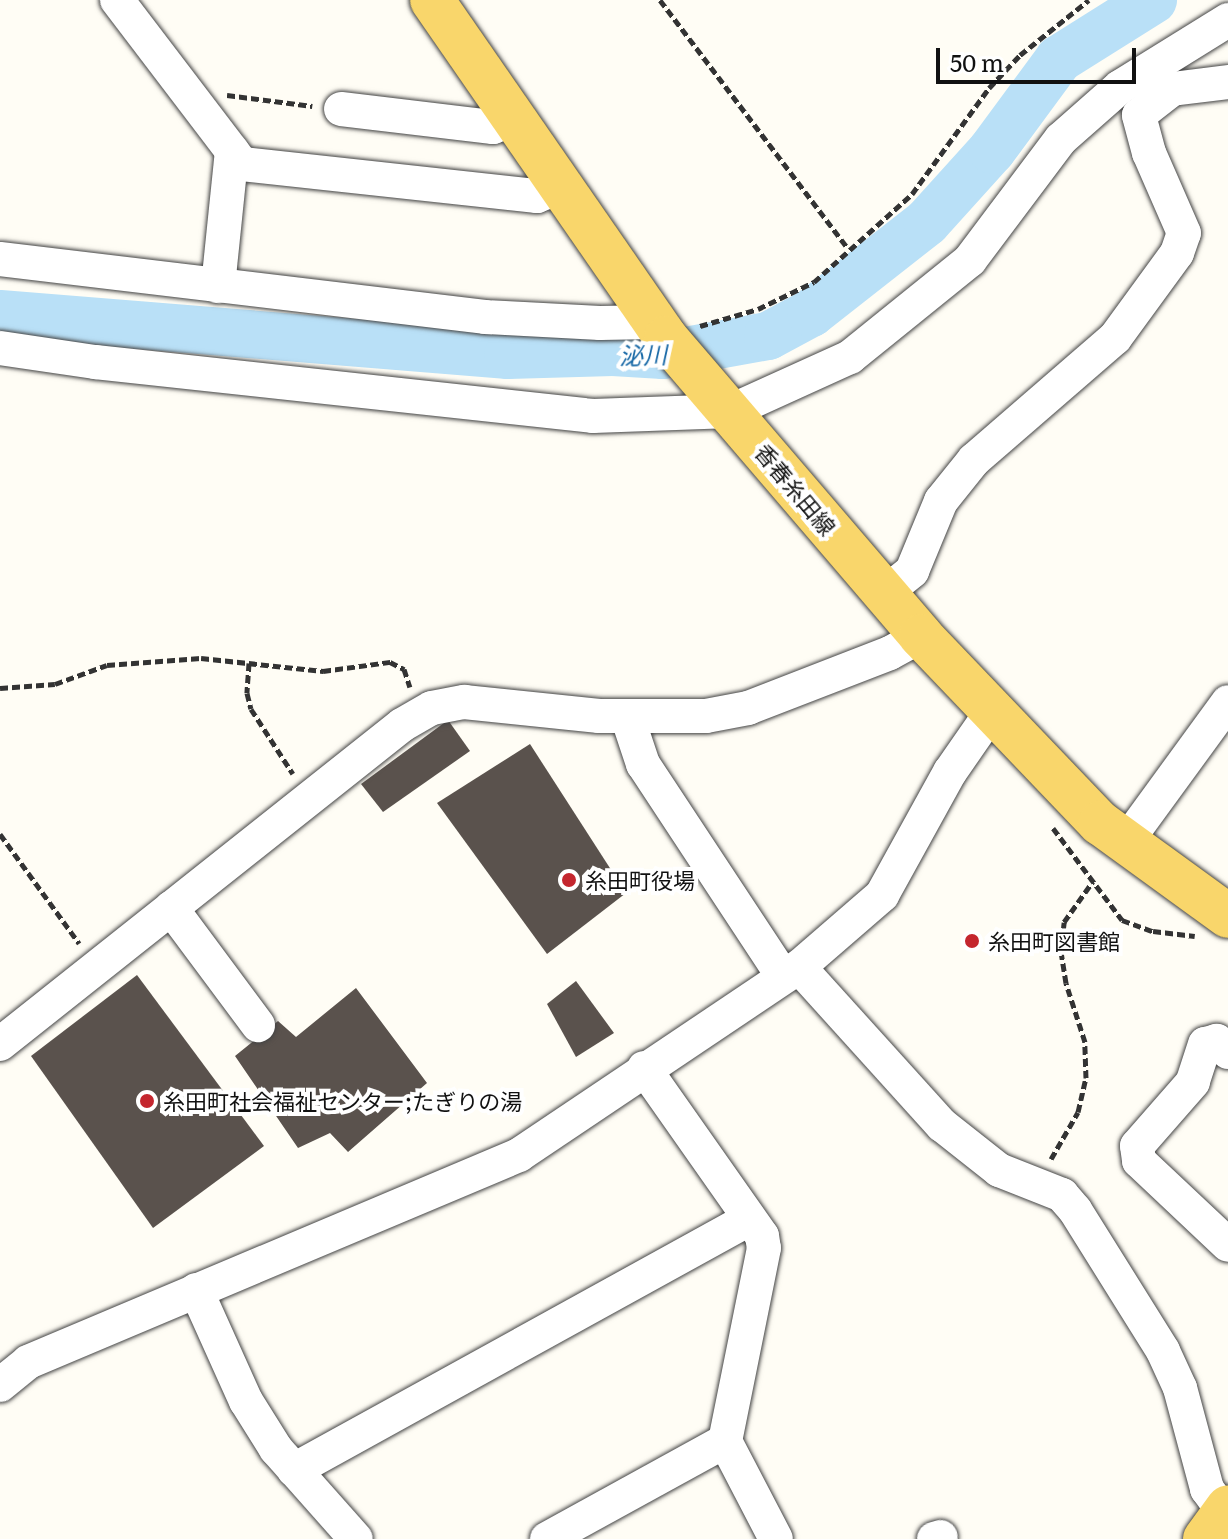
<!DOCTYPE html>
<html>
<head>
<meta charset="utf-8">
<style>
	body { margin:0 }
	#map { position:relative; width:1228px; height:1539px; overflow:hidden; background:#fffdf5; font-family:Literata,"Noto Sans JP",serif }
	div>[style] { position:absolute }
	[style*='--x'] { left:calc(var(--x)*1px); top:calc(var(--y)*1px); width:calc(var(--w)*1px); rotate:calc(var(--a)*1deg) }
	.river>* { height:48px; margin:-24px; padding:0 24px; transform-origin:24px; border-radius:24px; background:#b9e0f7 }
	.building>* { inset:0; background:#5a524d }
	.path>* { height:5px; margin-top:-2.5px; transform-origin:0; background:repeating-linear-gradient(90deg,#333 0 8px,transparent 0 12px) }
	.roads { filter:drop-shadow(0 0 2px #444) drop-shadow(0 0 2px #444) }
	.minor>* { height:34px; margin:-17px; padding:0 17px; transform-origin:17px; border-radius:17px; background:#fff }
	.major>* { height:44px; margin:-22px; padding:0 22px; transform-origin:22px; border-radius:22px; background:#f9d66b }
	.dots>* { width:22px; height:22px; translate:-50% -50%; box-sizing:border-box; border:4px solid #fff; border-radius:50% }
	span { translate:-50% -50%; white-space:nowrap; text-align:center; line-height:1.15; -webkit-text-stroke:8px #fff; paint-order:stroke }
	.street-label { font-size:22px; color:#111 }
	.poi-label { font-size:22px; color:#111 }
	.left { translate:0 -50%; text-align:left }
	.water-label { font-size:24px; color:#1768a6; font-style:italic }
	.scale { position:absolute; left:936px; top:48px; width:200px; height:36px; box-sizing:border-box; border:4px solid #111; border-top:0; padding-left:10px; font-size:24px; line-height:28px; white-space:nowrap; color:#111; -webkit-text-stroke:6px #fff; paint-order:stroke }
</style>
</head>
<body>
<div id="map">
	<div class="river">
		<i style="--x:0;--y:314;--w:510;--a:4.61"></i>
		<i style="--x:508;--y:355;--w:105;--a:-1.6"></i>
		<i style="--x:613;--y:352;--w:50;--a:3.4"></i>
		<i style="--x:663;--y:355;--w:107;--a:-10.3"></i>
		<i style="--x:768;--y:336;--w:49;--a:-28.1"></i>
		<i style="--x:811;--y:313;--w:147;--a:-38.1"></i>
		<i style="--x:927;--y:222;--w:97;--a:-47.9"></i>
		<i style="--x:992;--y:150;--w:113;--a:-53.6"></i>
		<i style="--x:1059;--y:59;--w:111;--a:-32.1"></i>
	</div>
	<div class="building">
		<i style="clip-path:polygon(448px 720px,470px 751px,383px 812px,361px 784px)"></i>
		<i style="clip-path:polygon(530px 744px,626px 893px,547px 954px,437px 803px)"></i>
		<i style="clip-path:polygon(137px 975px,264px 1146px,153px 1228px,31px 1056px)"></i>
		<i style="clip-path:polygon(576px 981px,614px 1033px,576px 1057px,547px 1004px)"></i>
		<i style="clip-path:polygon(356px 988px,427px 1083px,348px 1152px,330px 1133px,298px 1148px,235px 1056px,278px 1021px,296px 1037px)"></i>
	</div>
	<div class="path">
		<i style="--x:660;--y:0;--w:312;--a:52.9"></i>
		<i style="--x:227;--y:95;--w:86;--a:7.4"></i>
		<i style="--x:700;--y:326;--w:60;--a:-16.3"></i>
		<i style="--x:758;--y:309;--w:62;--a:-25.7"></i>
		<i style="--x:814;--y:282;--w:132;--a:-41.9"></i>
		<i style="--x:912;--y:194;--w:131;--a:-54"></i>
		<i style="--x:989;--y:88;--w:45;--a:-46.8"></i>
		<i style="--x:1020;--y:55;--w:88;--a:-38.6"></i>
		<i style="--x:249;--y:663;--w:30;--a:94"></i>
		<i style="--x:247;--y:693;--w:16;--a:76"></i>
		<i style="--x:251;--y:709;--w:77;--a:57.1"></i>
		<i style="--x:0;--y:688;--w:55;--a:-4.2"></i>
		<i style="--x:55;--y:684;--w:55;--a:-20.1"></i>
		<i style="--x:107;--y:665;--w:94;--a:-4.3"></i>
		<i style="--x:201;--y:658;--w:123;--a:6.1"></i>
		<i style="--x:323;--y:671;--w:68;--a:-7.7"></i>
		<i style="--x:390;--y:662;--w:16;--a:27"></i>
		<i style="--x:404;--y:669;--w:19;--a:72"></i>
		<i style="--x:1053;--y:828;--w:115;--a:53.1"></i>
		<i style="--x:1122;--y:920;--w:33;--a:20"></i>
		<i style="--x:1153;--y:931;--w:42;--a:6.8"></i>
		<i style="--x:0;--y:834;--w:135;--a:54.1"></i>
		<i style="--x:1051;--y:1159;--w:54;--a:-60.1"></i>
		<i style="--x:1078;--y:1112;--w:35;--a:-77"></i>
		<i style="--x:1086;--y:1078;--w:36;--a:-92"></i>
		<i style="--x:1085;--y:1042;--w:62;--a:-107.9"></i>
		<i style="--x:1066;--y:983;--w:31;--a:-99"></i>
		<i style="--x:1061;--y:952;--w:30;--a:-84"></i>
		<i style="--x:1064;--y:922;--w:50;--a:-54.7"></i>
	</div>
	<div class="roads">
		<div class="minor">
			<i style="--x:117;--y:0;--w:206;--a:52.7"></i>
			<i style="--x:242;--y:164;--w:297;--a:6.2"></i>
			<i style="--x:537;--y:196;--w:27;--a:-22"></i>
			<i style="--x:341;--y:109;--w:153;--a:6.8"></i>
			<i style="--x:493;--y:127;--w:23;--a:-23"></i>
			<i style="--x:0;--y:259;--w:488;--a:6.8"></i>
			<i style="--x:485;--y:317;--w:115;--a:3"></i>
			<i style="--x:600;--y:323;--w:55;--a:-1"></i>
			<i style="--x:218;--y:286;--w:136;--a:-84.1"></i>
			<i style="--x:0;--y:348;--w:96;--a:8.4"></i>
			<i style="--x:95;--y:362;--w:501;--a:6.19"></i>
			<i style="--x:593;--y:416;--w:138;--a:-2.1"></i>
			<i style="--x:731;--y:411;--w:131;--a:-24.4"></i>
			<i style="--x:850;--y:357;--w:154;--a:-38.9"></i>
			<i style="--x:970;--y:260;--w:151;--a:-53.1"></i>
			<i style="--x:1061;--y:139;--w:79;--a:-41.4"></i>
			<i style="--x:1120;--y:87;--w:127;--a:-31.8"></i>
			<i style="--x:885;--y:593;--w:35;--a:-39"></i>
			<i style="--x:912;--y:571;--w:76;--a:-67.5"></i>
			<i style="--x:941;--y:501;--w:53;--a:-51.2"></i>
			<i style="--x:974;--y:460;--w:186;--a:-40.9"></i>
			<i style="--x:1115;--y:338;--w:105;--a:-53.9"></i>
			<i style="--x:1177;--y:253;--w:21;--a:-71"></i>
			<i style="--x:1184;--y:233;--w:87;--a:-113.6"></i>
			<i style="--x:1149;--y:153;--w:39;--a:-105"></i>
			<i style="--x:1139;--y:115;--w:42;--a:-38.2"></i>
			<i style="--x:1172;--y:89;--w:56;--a:-7.1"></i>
			<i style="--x:627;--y:716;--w:51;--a:71.6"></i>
			<i style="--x:643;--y:764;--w:254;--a:56.6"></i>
			<i style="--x:1126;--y:842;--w:173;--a:-53.9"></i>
			<i style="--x:171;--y:908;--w:146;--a:53.4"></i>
			<i style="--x:799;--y:967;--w:213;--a:47.9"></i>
			<i style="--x:942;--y:1125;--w:73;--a:38.3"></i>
			<i style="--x:999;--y:1170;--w:68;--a:21.6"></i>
			<i style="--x:1062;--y:1195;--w:20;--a:49"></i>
			<i style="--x:1075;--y:1210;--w:166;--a:58"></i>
			<i style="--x:1163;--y:1351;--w:41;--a:65.3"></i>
			<i style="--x:1180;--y:1388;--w:105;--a:75"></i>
			<i style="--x:1207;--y:1489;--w:29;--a:54"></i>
			<i style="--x:0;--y:1044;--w:513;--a:-38.43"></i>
			<i style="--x:402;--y:725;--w:34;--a:-30"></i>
			<i style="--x:432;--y:708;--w:33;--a:-11"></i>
			<i style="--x:464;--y:702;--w:136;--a:5.9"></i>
			<i style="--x:599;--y:716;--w:107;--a:0"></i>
			<i style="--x:706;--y:716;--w:43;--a:-10.8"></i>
			<i style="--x:748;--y:708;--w:152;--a:-21.2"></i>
			<i style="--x:890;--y:653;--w:35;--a:-29"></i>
			<i style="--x:1228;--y:1052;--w:16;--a:-135"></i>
			<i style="--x:1217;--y:1041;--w:12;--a:166"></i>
			<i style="--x:1205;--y:1044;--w:40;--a:108"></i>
			<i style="--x:1193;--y:1082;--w:85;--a:131.2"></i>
			<i style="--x:1137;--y:1146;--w:15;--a:82"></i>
			<i style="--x:1139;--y:1161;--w:122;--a:43.3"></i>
			<i style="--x:644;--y:1068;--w:205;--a:54.9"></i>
			<i style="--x:762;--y:1236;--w:12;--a:81"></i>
			<i style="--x:764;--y:1248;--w:197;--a:101.4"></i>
			<i style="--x:725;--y:1441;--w:110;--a:62.5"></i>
			<i style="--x:196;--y:1290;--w:122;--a:65.8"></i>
			<i style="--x:246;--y:1401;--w:57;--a:58"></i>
			<i style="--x:276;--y:1449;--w:120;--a:48.4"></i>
			<i style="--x:0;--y:1385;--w:36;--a:-39"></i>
			<i style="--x:28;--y:1362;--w:533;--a:-22.86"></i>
			<i style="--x:519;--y:1155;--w:337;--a:-33.9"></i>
			<i style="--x:799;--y:967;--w:110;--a:-40.9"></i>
			<i style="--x:882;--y:895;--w:141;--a:-61.1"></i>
			<i style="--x:950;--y:772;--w:75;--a:-55.3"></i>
			<i style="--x:294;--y:1470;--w:520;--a:-28.88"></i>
			<i style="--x:547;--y:1539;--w:203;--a:-28.8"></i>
			<i style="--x:934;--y:1539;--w:7;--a:-16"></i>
		</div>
		<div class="major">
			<i style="--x:432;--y:0;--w:411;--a:55.3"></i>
			<i style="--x:666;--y:338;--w:392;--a:49.4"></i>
			<i style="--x:921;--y:636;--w:259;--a:46.3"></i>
			<i style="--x:1100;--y:823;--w:158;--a:36"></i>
			<i style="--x:1205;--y:1539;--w:39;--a:-54"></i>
		</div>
	</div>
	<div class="dots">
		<i style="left:569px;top:880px;background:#c4262e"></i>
		<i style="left:972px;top:941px;background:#c4262e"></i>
		<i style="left:147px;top:1101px;background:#c4262e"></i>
	</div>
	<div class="street-label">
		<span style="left:796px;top:489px;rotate:50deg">香春糸田線</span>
	</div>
	<div class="poi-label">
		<span class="left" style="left:585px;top:880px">糸田町役場</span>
		<span class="left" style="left:988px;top:941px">糸田町図書館</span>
		<span class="left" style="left:163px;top:1101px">糸田町社会福祉センター;たぎりの湯</span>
	</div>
	<div class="water-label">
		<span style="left:643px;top:354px;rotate:-2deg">泌川</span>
	</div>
	<div class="scale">50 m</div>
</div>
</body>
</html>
